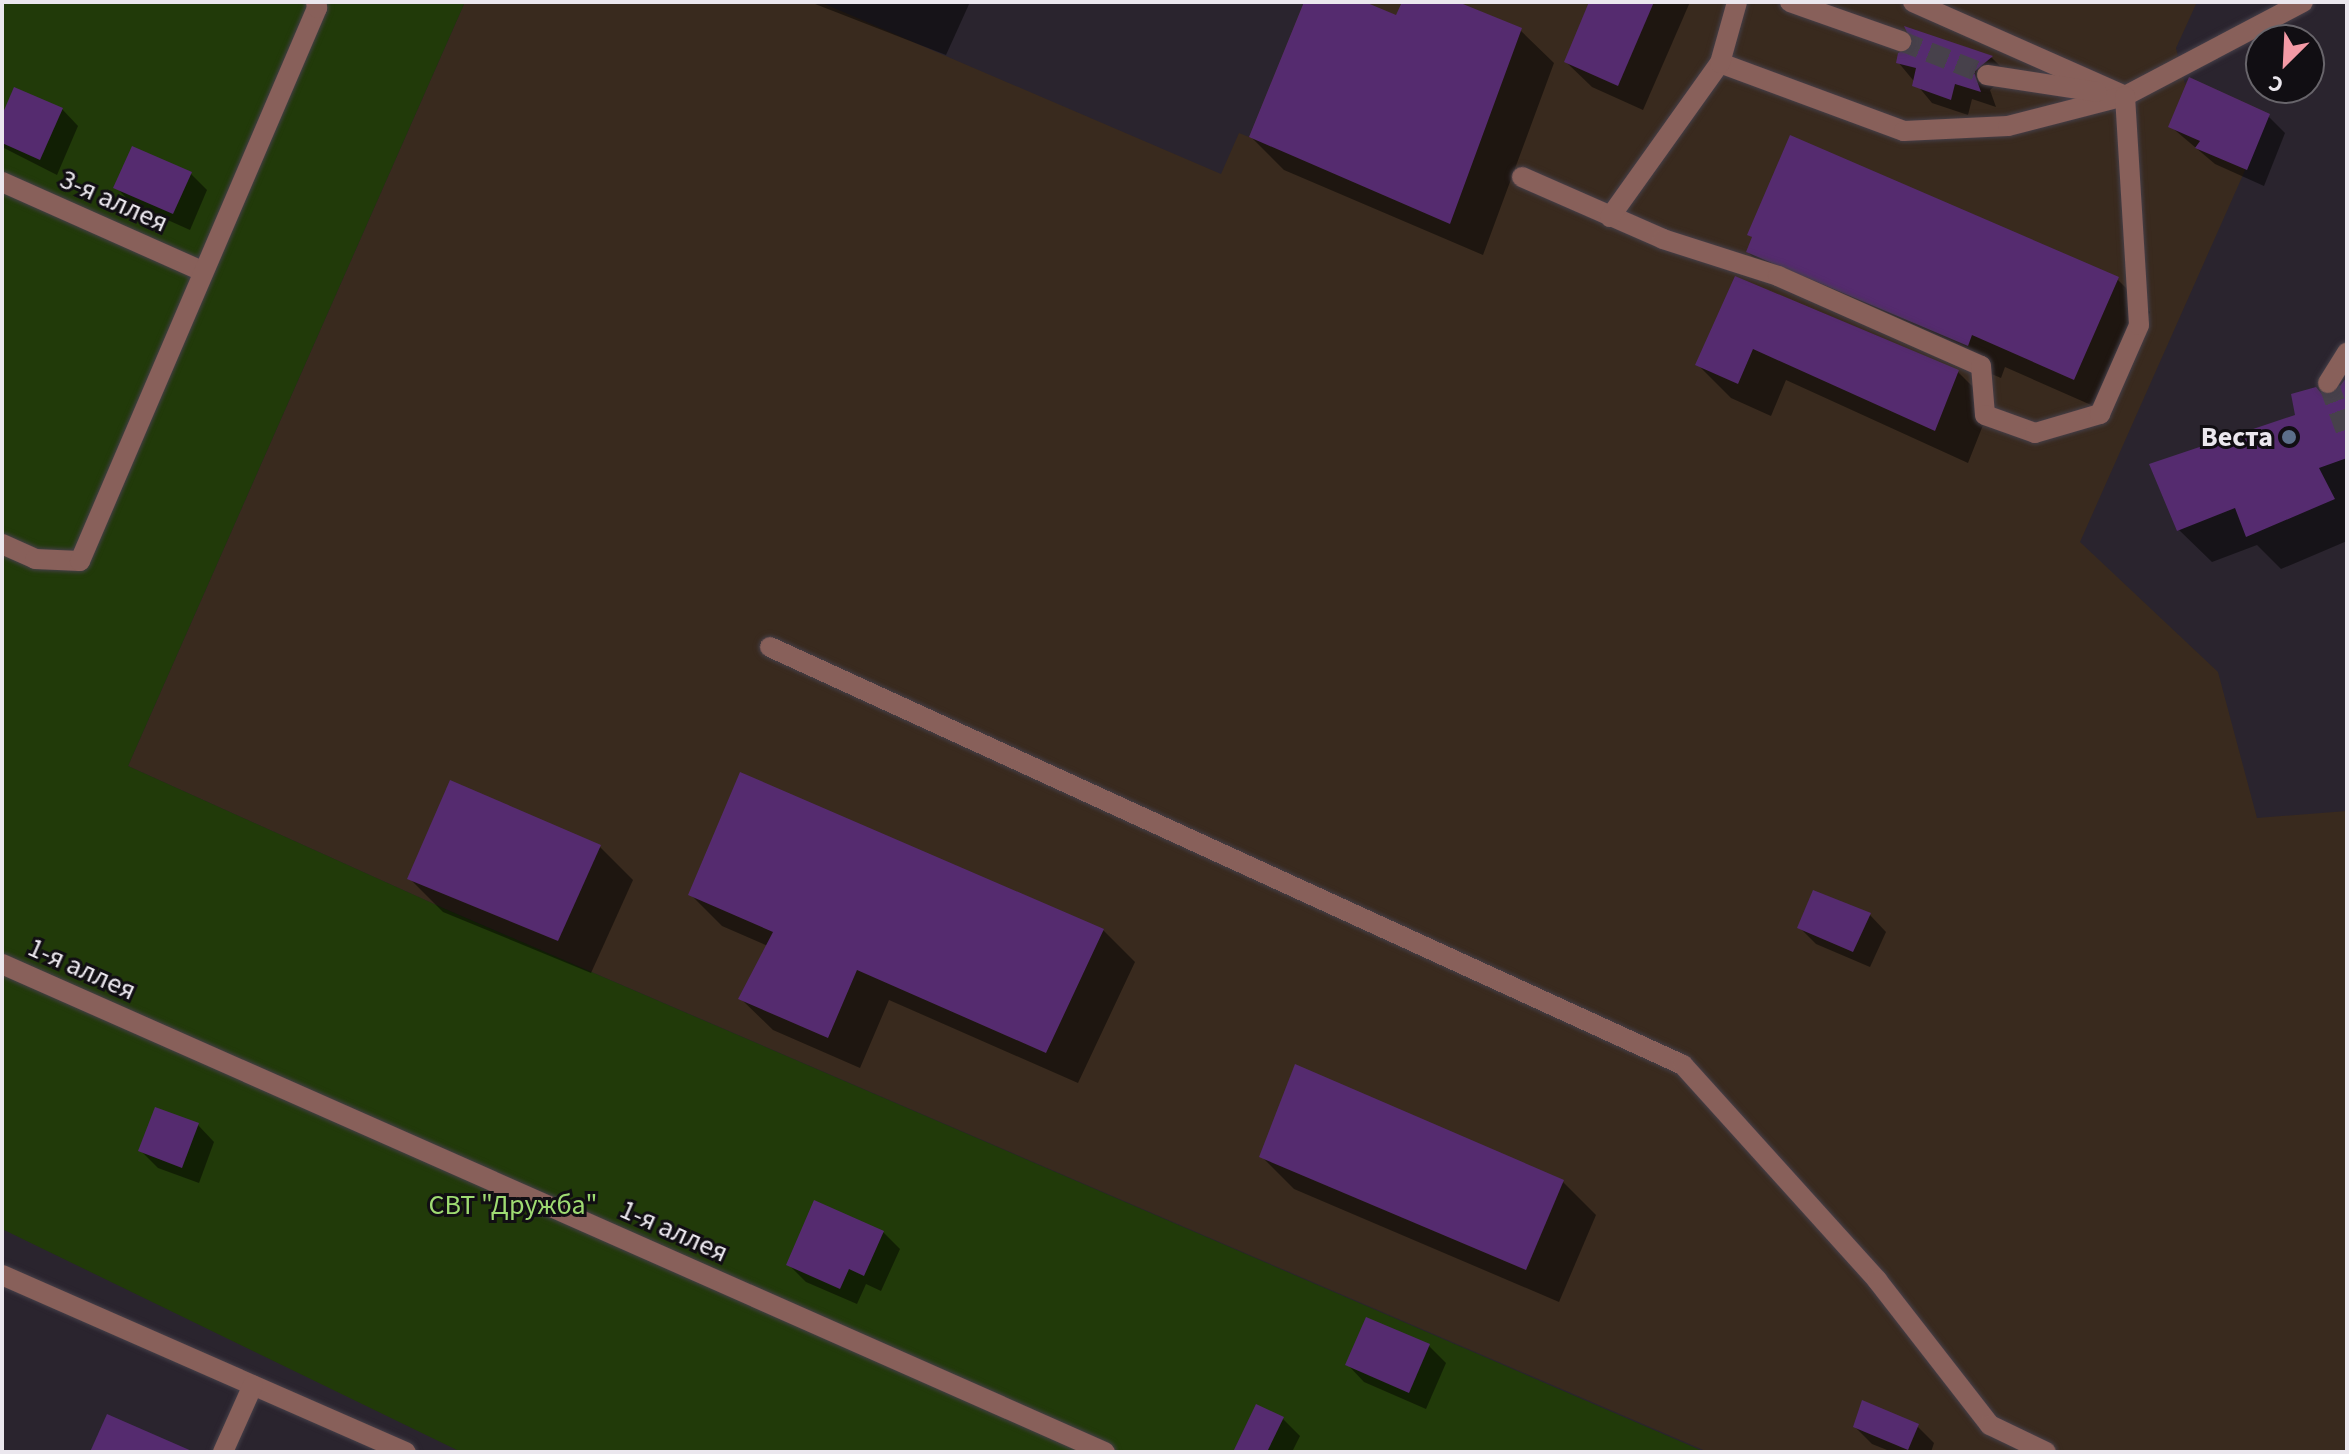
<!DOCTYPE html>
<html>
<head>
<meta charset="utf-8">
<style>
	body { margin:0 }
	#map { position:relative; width:2349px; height:1454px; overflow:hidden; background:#2a242e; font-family:"Source Sans 3",sans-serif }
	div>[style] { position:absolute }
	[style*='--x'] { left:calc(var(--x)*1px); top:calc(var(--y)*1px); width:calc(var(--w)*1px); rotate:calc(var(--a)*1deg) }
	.industrial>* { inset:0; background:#392a1e }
	.green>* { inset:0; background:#213a09 }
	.shadow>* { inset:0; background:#0007 }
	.building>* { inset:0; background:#552b6f }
	.minor-tunnel>* { height:20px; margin-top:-10px; transform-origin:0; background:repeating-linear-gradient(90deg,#47414b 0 20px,transparent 0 30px) }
	.roads { filter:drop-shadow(0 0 2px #453f49) drop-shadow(0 0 2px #453f49) }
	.minor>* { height:20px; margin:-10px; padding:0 10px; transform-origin:10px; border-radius:10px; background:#88605a }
	.dots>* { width:22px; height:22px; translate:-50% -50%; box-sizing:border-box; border:4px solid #110e13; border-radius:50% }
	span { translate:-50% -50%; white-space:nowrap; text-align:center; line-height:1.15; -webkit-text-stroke:6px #110e13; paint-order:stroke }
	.street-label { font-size:28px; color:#ebe7ee }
	.poi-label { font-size:28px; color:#ebe7ee; font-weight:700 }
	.right { translate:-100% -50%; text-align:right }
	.park-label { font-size:28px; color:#9fdb72 }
	.frame { position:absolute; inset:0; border:4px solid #ebe7ee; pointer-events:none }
	.north { position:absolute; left:2245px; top:24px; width:80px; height:80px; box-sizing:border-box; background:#110e13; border:2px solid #68656b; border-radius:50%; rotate:204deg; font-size:22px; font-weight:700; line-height:32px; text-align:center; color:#ebe7ee }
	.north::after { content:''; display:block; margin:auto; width:28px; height:36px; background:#f49aa6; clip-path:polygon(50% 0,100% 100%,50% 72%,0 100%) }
</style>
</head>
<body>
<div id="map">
	<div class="industrial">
		<i style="clip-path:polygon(465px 2px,820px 2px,1221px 174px,1239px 133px,1249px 137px,1304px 2px,2197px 2px,2176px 48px,2185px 84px,2189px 77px,2270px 114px,2080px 542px,2218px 672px,2257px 818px,2347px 811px,2347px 1452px,1708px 1452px,443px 908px,128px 766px)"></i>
	</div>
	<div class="green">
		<i style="clip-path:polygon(2px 2px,465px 2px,128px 766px,443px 908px,1705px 1452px,461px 1452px,2px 1229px)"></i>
	</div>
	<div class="shadow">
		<i style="clip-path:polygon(810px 2px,970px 2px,946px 55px)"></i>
		<i style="clip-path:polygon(1306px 2px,1360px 2px,1397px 18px,1405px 2px,1453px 2px,1520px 30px,1554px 63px,1483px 255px,1284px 170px,1251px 137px)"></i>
		<i style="clip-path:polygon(1591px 2px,1690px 2px,1643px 110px,1592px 87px,1566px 62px)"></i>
		<i style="clip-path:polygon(1908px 29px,1992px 58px,2008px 74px,1990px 90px,1996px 107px,1972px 99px,1968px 115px,1932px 103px,1898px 62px,1916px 45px)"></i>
		<i style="clip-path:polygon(62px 109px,78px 126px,57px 175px,2px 147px,2px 120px)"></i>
		<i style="clip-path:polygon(2268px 116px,2285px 133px,2264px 186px,2215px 164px,2170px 126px)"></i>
		<i style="clip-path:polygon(190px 173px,207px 190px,190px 230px,132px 204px,116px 187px)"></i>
		<i style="clip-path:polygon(1750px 235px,2117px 279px,2150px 312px,2107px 412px,2005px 367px,2001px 378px,1781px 285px,1748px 252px,1754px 239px)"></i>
		<i style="clip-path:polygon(1736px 278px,1958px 372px,1991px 405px,1968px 463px,1786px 380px,1771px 416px,1731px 398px,1698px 365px)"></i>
		<i style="clip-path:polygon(2347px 380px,2347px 541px,2281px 569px,2257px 545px,2212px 562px,2178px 529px,2298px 416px,2323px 396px,2334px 397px)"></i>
		<i style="clip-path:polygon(600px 847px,633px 880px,591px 973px,443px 912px,410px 879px)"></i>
		<i style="clip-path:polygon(690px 894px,1103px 930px,1135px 962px,1078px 1083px,889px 1000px,860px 1068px,773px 1030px,741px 999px,768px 946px,722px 926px)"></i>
		<i style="clip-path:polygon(1870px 915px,1886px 932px,1870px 967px,1816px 944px,1799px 927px)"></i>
		<i style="clip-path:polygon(198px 1125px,214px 1142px,199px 1183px,158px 1168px,141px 1151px)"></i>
		<i style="clip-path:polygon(1261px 1156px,1563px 1182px,1596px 1215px,1559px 1302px,1294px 1189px)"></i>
		<i style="clip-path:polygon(883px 1232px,900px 1249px,881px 1291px,866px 1284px,857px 1304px,806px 1282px,789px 1265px)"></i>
		<i style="clip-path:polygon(1429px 1346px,1446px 1363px,1426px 1409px,1364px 1382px,1348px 1365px)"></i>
		<i style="clip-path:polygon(1258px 1407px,1283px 1419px,1300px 1436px,1292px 1452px,1238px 1452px)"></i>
		<i style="clip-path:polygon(1917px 1426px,1934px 1443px,1931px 1452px,1892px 1452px,1872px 1444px,1855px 1427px)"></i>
	</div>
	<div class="building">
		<i style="clip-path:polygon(1304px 2px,1365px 2px,1396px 15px,1402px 2px,1458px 2px,1522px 28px,1450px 224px,1249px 137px)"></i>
		<i style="clip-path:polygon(1589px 2px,1654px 2px,1618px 86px,1564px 62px)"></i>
		<i style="clip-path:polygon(1904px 26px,1993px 56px,1974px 72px,1981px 92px,1955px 84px,1951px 100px,1912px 86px,1916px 68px,1896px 63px,1898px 53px,1913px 45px)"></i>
		<i style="clip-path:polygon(2189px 77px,2270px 114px,2247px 170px,2195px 148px,2200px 141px,2168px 127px)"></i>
		<i style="clip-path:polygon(14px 87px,63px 108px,40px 160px,2px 143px,2px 115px)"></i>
		<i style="clip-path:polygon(1790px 135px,2119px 277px,2074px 380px,1972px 335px,1968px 346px,1746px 252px,1752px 237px,1747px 235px)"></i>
		<i style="clip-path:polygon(132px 146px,192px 172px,173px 214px,113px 188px)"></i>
		<i style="clip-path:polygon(1735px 276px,1959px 370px,1935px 431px,1753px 349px,1738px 384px,1695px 365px)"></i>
		<i style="clip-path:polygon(2346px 378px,2347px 458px,2319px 468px,2335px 499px,2246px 537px,2235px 508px,2177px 531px,2149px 464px,2295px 415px,2291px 394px,2316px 387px,2322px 394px,2333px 395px)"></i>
		<i style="clip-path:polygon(740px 772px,1104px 929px,1046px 1053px,857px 970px,828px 1038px,738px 999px,773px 932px,688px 895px)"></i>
		<i style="clip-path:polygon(450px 780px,601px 845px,558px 941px,407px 879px)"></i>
		<i style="clip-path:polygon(1813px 890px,1871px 913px,1853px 952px,1797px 928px)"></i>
		<i style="clip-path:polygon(1295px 1064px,1564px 1180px,1526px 1270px,1259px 1157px)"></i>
		<i style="clip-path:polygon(155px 1107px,199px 1123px,182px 1168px,138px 1151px)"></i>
		<i style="clip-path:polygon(814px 1200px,884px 1231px,864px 1276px,849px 1269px,840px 1289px,786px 1265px)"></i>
		<i style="clip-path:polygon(1366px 1317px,1430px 1344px,1409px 1393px,1345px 1365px)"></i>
		<i style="clip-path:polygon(1862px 1400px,1919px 1424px,1908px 1450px,1853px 1427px)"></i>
		<i style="clip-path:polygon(1256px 1404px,1284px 1417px,1267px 1452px,1233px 1452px)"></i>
		<i style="clip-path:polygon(107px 1414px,194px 1452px,90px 1452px)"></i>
	</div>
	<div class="minor-tunnel">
		<i style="--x:1901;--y:41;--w:92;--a:21.6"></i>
		<i style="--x:2328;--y:383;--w:54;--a:69.6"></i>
	</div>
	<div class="roads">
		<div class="minor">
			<i style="--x:1790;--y:2;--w:118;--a:19.4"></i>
			<i style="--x:1913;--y:2;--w:232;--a:23.9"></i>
			<i style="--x:2125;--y:96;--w:201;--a:-27.8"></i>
			<i style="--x:1720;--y:63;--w:196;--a:20.3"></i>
			<i style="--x:1904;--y:131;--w:104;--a:-2.8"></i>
			<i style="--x:2008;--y:126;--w:121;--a:-14.4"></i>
			<i style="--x:1987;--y:75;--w:111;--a:8.8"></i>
			<i style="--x:1522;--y:177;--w:154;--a:23.7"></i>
			<i style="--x:1663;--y:239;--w:121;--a:17.8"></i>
			<i style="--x:1778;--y:276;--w:222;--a:23.9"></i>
			<i style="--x:1981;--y:366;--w:49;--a:85.3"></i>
			<i style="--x:1985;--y:415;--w:53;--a:19.8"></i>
			<i style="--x:2035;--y:433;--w:68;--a:-16.3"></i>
			<i style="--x:2100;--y:414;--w:97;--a:-66.3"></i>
			<i style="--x:2139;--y:325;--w:229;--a:-93.5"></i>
			<i style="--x:2;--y:182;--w:219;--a:24"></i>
			<i style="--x:1610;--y:217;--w:189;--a:-54.5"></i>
			<i style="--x:1720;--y:63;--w:63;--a:-74.4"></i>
			<i style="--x:2328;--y:383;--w:36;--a:-58"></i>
			<i style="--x:2;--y:544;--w:36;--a:24"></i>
			<i style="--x:35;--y:559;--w:45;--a:2.5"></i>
			<i style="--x:80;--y:561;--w:602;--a:-66.8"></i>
			<i style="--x:317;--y:8;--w:6;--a:-99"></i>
			<i style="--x:770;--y:647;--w:1004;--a:24.6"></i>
			<i style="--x:1683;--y:1065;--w:290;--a:47.9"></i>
			<i style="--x:1877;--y:1280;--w:184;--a:52.1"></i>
			<i style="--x:1990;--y:1425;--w:62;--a:25.7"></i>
			<i style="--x:2;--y:964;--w:1206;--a:23.87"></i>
			<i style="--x:2;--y:1275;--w:441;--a:23.7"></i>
			<i style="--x:223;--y:1452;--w:73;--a:-65.9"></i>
		</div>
	</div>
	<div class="dots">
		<i style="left:2289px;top:437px;background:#5c6f8a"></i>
	</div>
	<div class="street-label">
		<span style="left:114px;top:201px;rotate:24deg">3-я аллея</span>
		<span style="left:82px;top:969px;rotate:24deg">1-я аллея</span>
		<span style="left:674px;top:1231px;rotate:24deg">1-я аллея</span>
	</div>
	<div class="poi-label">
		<span class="right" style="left:2273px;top:437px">Веста</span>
	</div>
	<div class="park-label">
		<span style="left:513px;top:1205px">СВТ "Дружба"</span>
	</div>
	<div class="frame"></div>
	<div class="north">С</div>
</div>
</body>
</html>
